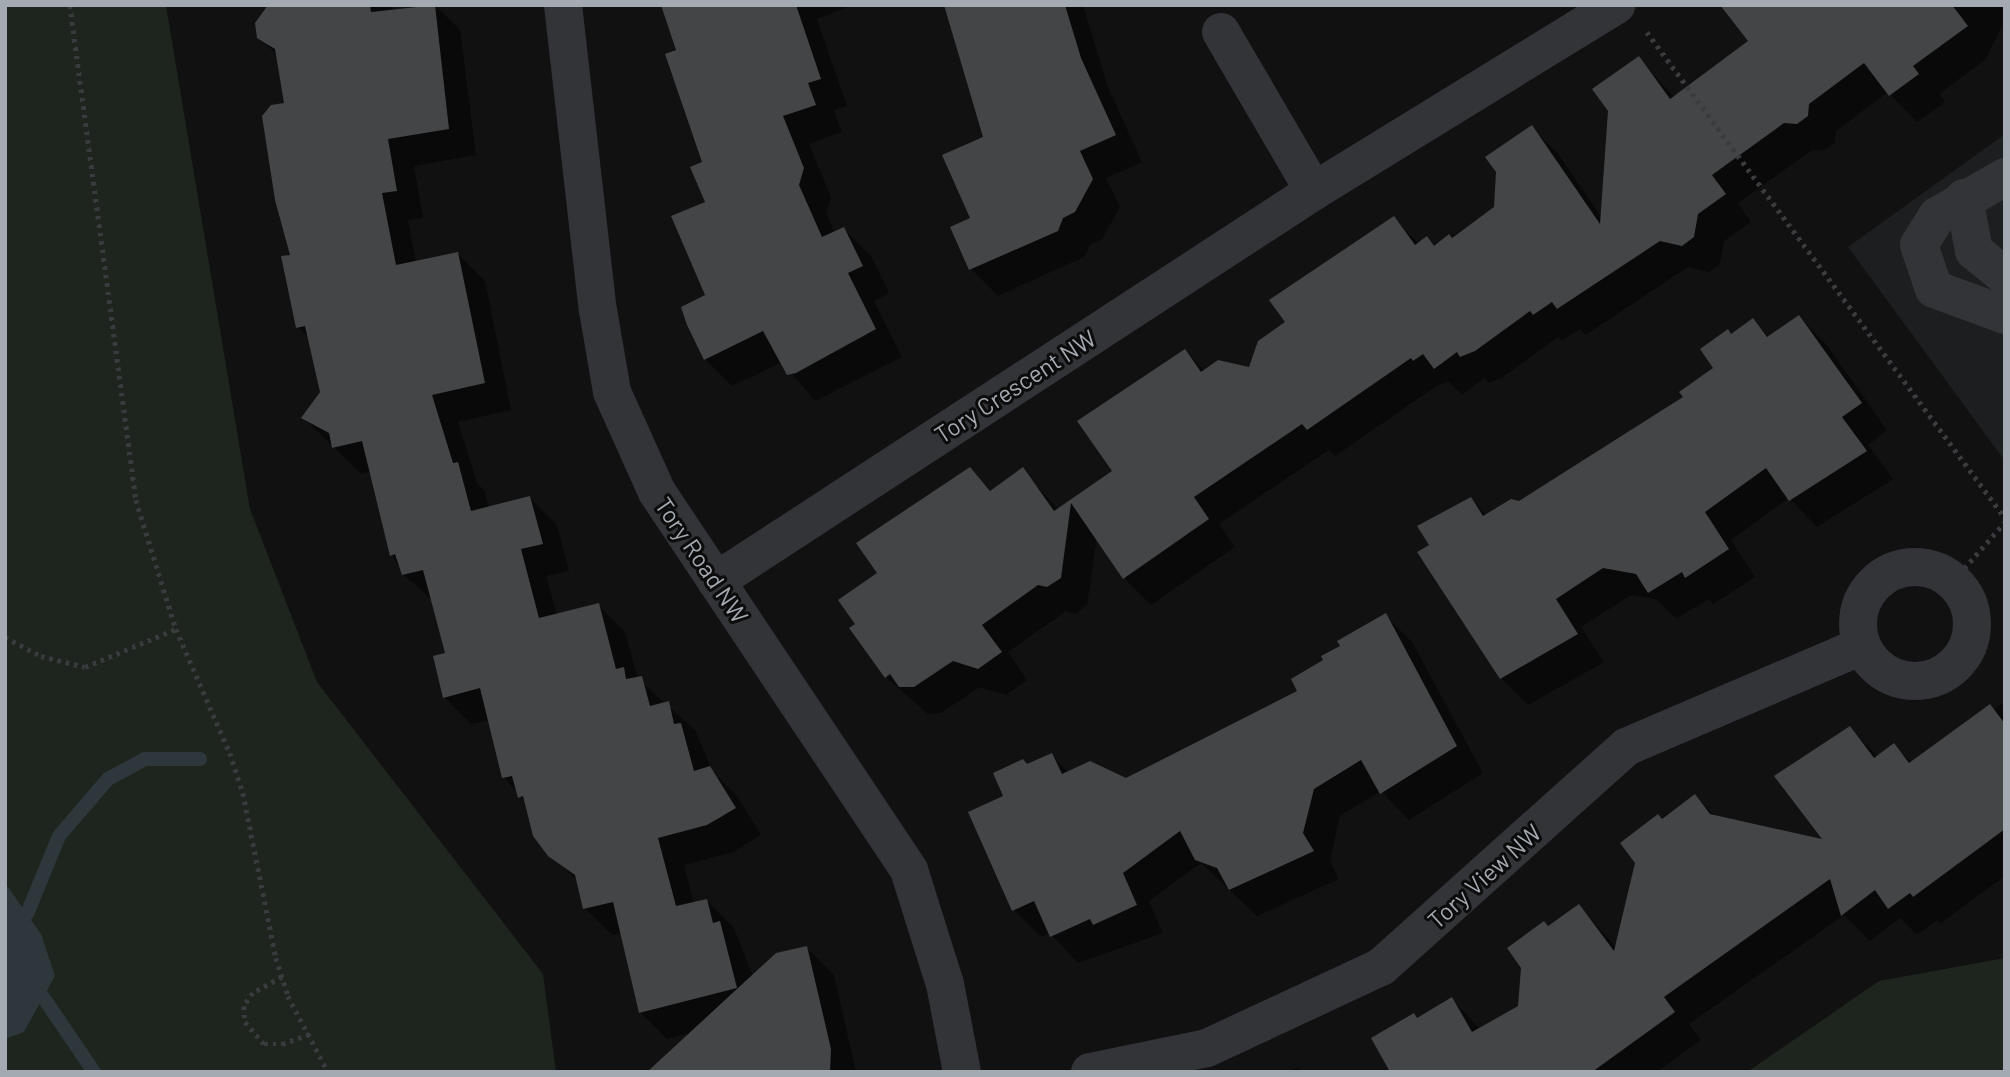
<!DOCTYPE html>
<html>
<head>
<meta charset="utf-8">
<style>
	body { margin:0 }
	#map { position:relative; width:2010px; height:1077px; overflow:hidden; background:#111112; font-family:Barlow,sans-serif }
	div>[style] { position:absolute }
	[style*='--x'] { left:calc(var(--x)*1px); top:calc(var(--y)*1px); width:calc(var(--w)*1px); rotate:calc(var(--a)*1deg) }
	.built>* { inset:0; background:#1d1e1f }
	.green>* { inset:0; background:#1e241e }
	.water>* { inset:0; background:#2e373b }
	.shadow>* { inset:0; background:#0007 }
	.stream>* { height:14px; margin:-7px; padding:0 7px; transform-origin:7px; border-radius:7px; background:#2e373b }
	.building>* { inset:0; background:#434547 }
	.path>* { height:4.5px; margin-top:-2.25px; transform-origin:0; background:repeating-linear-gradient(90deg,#393b3e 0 3.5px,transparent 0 8.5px) }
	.minor>* { height:38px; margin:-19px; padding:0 19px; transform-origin:19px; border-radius:19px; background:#333437 }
	.minor>.ring { margin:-19px; padding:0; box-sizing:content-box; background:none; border:38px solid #333437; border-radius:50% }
	span { translate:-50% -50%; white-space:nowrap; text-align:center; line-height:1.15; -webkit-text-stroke:6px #0c0c0d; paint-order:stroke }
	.street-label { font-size:24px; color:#a4aab1 }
	.frame { position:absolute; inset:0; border:7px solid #a4aab1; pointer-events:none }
</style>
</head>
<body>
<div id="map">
	<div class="built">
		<i style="clip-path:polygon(2005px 134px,2005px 461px,1848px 247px)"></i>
	</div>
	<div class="green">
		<i style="clip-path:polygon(5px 5px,166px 5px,250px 509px,317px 682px,543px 974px,556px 1072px,5px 1072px)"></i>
		<i style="clip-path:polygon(2005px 958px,2005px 1072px,1747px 1072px,1879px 981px)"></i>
	</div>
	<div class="water">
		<i style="clip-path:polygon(5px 883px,41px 934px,55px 976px,24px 1032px,5px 1039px)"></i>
	</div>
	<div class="shadow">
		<i style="clip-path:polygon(269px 5px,392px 5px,393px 10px,435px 5px,460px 30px,476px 155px,414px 166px,423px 218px,408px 220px,416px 263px,458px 254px,485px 281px,511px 410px,458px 422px,477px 483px,485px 491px,489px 508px,530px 498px,557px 525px,569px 571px,546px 576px,557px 615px,598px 605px,625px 632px,638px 679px,695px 730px,713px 772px,737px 796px,761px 835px,734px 852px,684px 865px,694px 904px,707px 901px,734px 928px,753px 977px,807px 948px,834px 975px,856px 1072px,650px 1071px,692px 1033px,667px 1039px,640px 1012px,622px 933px,612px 935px,585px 908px,579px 883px,550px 854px,527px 805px,504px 777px,490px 720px,471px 724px,444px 697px,447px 654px,433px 601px,403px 574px,392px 555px,371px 472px,361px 474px,304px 418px,322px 392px,310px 339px,298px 327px,286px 104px,278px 56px,259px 37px)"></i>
		<i style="clip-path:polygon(664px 5px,852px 5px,817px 19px,847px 106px,834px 110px,842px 132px,809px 144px,831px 197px,826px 213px,835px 233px,844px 229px,871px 256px,889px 293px,874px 301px,902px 357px,815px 401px,782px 362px,732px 386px,705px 359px,704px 163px)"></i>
		<i style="clip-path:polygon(945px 5px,1083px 5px,1108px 87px,1142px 162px,1106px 178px,1120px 207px,1102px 239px,1090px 245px,1084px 257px,998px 296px,971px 269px,972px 219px,985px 138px)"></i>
		<i style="clip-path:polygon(1735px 5px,2005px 5px,2005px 20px,1986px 59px,1939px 94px,1945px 102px,1917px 122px,1888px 92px,1836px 131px,1835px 143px,1824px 150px,1812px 150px,1738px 203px,1751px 222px,1724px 241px,1720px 264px,1709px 272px,1688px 267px,1586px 335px,1580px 329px,1562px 341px,1558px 337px,1503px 377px,1489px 383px,1484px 378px,1462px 395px,1449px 382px,1438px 385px,1335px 456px,1329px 450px,1219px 524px,1235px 547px,1151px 605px,1124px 578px,1097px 537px,1087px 605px,1075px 614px,1066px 611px,1008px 652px,1027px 680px,1006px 695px,980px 687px,941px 713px,928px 714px,886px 677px,852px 628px,879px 573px,970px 469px,992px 492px,1022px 470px,1059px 510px,1114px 472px,1185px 351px,1205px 371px,1251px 369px,1287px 323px,1394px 219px,1419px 244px,1435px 247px,1496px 208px,1532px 128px,1559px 155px,1602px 218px,1639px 59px,1675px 98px,1750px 42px)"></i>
		<i style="clip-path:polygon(1799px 317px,1826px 344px,1887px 430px,1868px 445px,1893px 479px,1817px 527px,1789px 498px,1731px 540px,1755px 577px,1713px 604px,1709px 599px,1676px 619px,1656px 599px,1631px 595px,1581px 627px,1604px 662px,1528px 705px,1501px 678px,1431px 545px,1471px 499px,1487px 516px,1519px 503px,1685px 398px,1715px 368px,1731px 336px,1752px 320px,1770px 338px)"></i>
		<i style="clip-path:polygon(1385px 615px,1412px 642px,1483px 773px,1409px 820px,1381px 791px,1340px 816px,1330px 861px,1339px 879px,1257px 916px,1201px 863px,1149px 901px,1163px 933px,1078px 963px,1050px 933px,1041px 937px,1014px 910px,1006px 797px,1028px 766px,1051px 755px,1069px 773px,1126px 780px,1300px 692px,1326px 661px)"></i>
		<i style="clip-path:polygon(2005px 702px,2005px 876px,1941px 923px,1937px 920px,1917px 935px,1900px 918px,1870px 941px,1844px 915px,1689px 1024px,1701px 1040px,1657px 1072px,1392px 1072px,1417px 1019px,1452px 999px,1480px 1029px,1520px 1007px,1523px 968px,1510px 948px,1579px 906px,1617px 948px,1637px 863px,1623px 843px,1695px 796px,1717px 818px,1826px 842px,1850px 728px,1878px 757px,1894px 746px,1912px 763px)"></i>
		<i style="clip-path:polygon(1298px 1068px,1302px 1072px,1284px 1072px)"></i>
	</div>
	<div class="stream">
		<i style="--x:27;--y:914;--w:84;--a:-67.7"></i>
		<i style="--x:59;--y:836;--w:75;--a:-49.3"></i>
		<i style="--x:108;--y:779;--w:42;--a:-28.4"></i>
		<i style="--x:145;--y:759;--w:55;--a:0"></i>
		<i style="--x:43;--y:997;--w:91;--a:55.8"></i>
	</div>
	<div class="building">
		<i style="clip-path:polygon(268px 5px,370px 5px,371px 12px,435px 5px,449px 129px,388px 139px,397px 191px,382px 193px,396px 265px,458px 252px,485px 383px,432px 395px,453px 463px,458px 462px,471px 511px,530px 496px,543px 544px,521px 549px,539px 618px,599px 603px,616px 669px,624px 667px,626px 679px,642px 676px,650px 706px,669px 701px,674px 724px,681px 723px,694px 771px,710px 766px,736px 808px,707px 825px,658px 838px,676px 906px,707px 899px,713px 923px,720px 921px,737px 988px,639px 1013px,613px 902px,583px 909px,575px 875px,548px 856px,533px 836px,523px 796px,518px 798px,512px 776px,502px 778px,480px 688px,443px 698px,433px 656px,445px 653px,423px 570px,402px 575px,395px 554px,390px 556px,362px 441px,332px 448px,329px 433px,301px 418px,320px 392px,305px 326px,296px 328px,281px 256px,290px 255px,275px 200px,262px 116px,271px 105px,284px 103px,275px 49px,257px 38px,255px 23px)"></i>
		<i style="clip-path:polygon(661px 5px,796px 5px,821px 79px,808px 83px,816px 105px,783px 116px,804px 168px,799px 185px,822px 237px,844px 227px,863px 266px,848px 273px,876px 329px,796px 373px,787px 375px,763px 331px,704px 360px,687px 325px,681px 307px,705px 295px,671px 216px,705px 202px,690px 167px,702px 162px,665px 54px,676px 50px)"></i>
		<i style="clip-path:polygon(944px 5px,1065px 5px,1081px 58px,1116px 135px,1080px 151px,1093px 179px,1075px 212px,1063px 218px,1058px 231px,969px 270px,950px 227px,970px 218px,942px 155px,983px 137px)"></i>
		<i style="clip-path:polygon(1720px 5px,1952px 5px,1968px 26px,1913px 66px,1919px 74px,1889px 96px,1864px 63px,1809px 104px,1808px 116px,1797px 124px,1784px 123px,1712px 175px,1726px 194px,1698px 214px,1694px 237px,1682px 246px,1660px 241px,1557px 309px,1552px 302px,1533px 315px,1530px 311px,1475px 351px,1460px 357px,1457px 352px,1434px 369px,1423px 354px,1413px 361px,1411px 358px,1307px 430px,1302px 424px,1194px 497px,1209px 519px,1123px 579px,1071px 503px,1061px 578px,1047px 587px,1038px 585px,982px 625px,1002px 652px,978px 669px,953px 661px,914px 687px,899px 687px,890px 674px,885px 678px,849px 628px,855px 624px,838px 600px,877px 573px,856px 543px,970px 467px,990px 491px,1023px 467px,1054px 511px,1112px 471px,1077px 421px,1185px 349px,1201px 372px,1218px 360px,1249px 367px,1258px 341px,1285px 322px,1269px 300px,1394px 216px,1415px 245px,1427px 236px,1434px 246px,1449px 234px,1452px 238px,1494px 207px,1496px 172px,1485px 157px,1532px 125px,1600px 224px,1608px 111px,1592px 89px,1639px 56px,1670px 99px,1748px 41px)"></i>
		<i style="clip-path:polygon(1799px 315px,1862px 403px,1842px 417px,1867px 451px,1789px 501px,1766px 468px,1705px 512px,1729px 549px,1685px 578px,1682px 572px,1648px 593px,1636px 574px,1603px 568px,1556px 599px,1578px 634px,1500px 679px,1417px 552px,1429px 545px,1417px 526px,1471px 497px,1483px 516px,1511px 499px,1519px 501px,1683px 397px,1679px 392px,1713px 368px,1700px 349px,1728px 329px,1731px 334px,1753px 318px,1767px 337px)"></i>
		<i style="clip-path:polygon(1386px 613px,1457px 746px,1380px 794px,1361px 760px,1314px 789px,1303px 833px,1314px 851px,1229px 890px,1217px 868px,1195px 860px,1180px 831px,1123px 873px,1137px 905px,1093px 925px,1090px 919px,1050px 937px,1034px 901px,1012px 911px,968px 812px,1003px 796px,993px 773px,1023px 759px,1027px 764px,1052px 753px,1062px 774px,1090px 761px,1126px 778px,1297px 691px,1291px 679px,1323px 660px,1321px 656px,1340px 646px,1337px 641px)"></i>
		<i style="clip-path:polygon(1990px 704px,2005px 724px,2005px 829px,1913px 897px,1910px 893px,1888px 909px,1875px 890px,1841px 916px,1830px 879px,1664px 997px,1675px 1012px,1592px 1072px,1390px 1072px,1371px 1038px,1414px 1013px,1417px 1018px,1452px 997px,1472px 1032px,1518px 1006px,1521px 968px,1507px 948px,1544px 921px,1548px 926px,1579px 904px,1614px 951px,1635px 863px,1620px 843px,1658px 814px,1662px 819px,1695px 794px,1710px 814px,1822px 839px,1774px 776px,1850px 726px,1874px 758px,1894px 743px,1909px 763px)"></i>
		<i style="clip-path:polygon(807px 946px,831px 1049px,830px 1072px,647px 1072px,776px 953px)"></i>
	</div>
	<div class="path">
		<i style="--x:70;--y:5;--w:499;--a:82.4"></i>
		<i style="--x:136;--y:500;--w:135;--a:72.8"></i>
		<i style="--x:176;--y:629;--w:135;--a:66.5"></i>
		<i style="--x:230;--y:753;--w:42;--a:72"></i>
		<i style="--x:243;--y:793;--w:168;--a:78.7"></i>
		<i style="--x:276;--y:958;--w:40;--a:72"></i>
		<i style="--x:288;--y:996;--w:86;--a:62.2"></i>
		<i style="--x:1647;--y:32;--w:604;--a:53.62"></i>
		<i style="--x:1953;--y:581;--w:79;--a:-48.6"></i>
		<i style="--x:5;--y:637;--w:41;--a:27.8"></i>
		<i style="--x:41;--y:656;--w:45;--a:14"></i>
		<i style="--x:85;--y:667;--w:99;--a:-22.7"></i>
		<i style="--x:282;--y:977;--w:33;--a:151"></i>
		<i style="--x:253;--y:993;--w:16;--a:125"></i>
		<i style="--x:244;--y:1006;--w:16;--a:86"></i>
		<i style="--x:245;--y:1022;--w:29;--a:49"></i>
		<i style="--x:264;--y:1044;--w:18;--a:0"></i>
		<i style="--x:282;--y:1044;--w:29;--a:-20"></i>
	</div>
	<div class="minor">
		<i style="--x:563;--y:5;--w:307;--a:83.5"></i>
		<i style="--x:598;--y:310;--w:83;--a:80.3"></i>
		<i style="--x:612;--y:392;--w:110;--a:65.8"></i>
		<i style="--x:657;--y:492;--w:454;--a:56.3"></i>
		<i style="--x:909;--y:870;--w:120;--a:72.5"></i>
		<i style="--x:945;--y:984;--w:90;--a:79.1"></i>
		<i style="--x:1221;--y:32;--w:184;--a:59.7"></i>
		<i style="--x:2005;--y:177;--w:78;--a:150.2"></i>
		<i style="--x:1937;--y:216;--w:34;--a:122"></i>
		<i style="--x:1919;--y:245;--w:46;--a:71.2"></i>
		<i style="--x:1934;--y:289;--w:76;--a:20.1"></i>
		<i style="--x:1964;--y:198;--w:54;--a:79.3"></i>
		<i style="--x:1974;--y:251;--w:40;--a:39"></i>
		<i class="ring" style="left:1858px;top:567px;width:76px;height:76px"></i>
		<i style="--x:716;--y:581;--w:714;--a:-33.11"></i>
		<i style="--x:1314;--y:191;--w:355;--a:-31.6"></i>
		<i style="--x:1090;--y:1072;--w:119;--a:-11.6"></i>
		<i style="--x:1207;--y:1048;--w:192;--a:-25"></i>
		<i style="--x:1381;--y:967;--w:329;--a:-41.9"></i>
		<i style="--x:1626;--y:747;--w:257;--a:-23.2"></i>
	</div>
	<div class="street-label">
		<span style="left:1015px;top:386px;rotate:-33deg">Tory Crescent NW</span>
		<span style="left:702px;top:560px;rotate:56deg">Tory Road NW</span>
		<span style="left:1484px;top:876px;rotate:-42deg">Tory View NW</span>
	</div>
	<div class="frame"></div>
</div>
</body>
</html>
